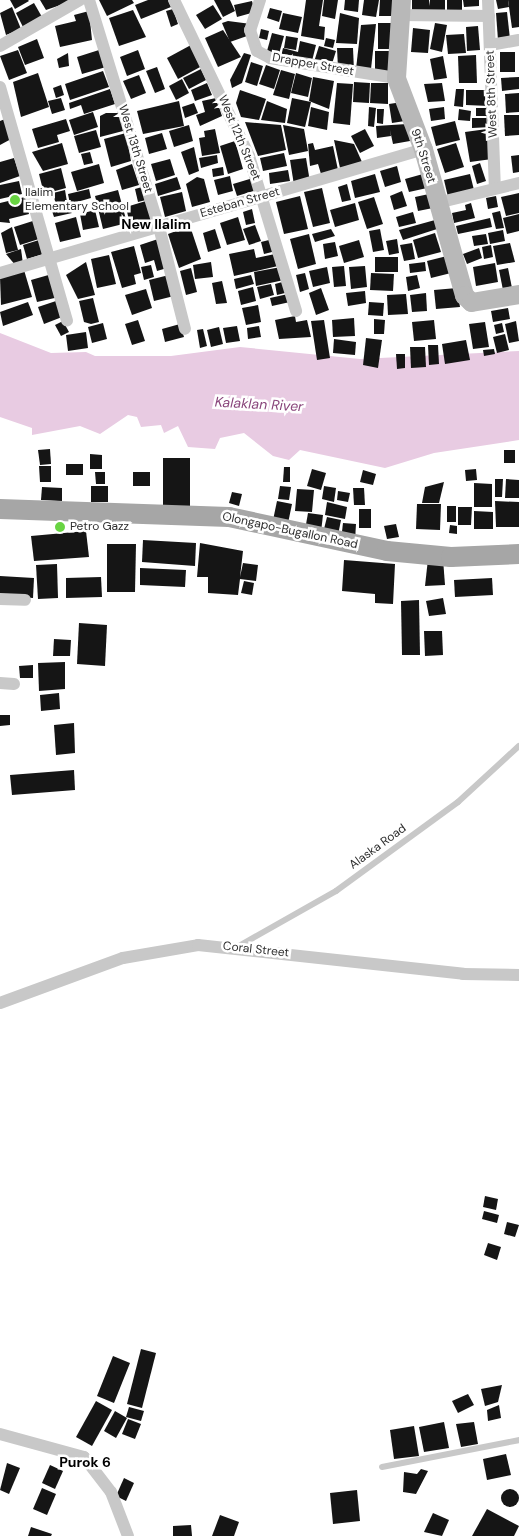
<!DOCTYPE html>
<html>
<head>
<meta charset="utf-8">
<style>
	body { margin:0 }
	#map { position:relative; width:519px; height:1536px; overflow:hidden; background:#fff; font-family:"DM Sans",sans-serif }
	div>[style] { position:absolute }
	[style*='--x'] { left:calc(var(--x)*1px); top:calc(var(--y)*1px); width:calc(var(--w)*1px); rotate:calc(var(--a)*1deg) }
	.water>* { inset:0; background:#e8cbe2 }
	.building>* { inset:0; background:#151515 }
	.round { border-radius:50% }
	.lane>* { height:6px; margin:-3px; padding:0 3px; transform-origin:3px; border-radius:3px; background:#c8c8c8 }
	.street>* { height:12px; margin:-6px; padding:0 6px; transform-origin:6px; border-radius:6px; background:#c8c8c8 }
	.secondary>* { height:19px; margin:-9.5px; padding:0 9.5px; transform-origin:9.5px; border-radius:9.5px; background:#b8b8b8 }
	.primary>* { height:20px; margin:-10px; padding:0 10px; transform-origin:10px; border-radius:10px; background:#a6a6a6 }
	.dots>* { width:14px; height:14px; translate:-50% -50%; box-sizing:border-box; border:2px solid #fff; border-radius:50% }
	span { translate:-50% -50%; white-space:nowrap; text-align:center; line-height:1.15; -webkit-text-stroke:5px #fff; paint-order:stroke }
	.street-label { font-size:12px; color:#2e2e2e }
	.poi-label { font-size:12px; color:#2e2e2e }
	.left { translate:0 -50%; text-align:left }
	.neighbourhood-label { font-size:14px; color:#000; font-weight:700 }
	.water-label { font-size:14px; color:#88447a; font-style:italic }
</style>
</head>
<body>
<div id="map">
	<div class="water">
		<i style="clip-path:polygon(0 333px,51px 353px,86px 352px,95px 356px,171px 356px,240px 347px,360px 359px,519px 351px,519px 440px,434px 453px,385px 468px,300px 450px,289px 460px,273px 456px,244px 433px,220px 438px,215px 449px,188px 447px,178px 426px,164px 433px,161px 425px,141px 427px,137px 417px,128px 415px,100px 434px,80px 426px,32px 435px,32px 428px,0 417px)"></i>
	</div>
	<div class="building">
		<i style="clip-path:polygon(10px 0,28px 0,29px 1px,15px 9px)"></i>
		<i style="clip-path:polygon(40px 0,75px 0,46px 10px)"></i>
		<i style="clip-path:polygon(99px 0,132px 0,134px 3px,107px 16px)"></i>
		<i style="clip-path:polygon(148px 0,168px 0,171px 7px,141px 19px,135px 5px)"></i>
		<i style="clip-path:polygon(214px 0,230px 0,235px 11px,223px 17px)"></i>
		<i style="clip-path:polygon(306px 0,323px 0,319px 26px,325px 27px,324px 40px,301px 36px)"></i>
		<i style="clip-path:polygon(324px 0,338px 0,335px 19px,322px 16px)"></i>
		<i style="clip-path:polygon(345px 0,359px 0,358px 12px,344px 10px)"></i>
		<i style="clip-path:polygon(364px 0,379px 0,376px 17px,362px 15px)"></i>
		<i style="clip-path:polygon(380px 0,396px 0,395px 16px,379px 16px)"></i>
		<i style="clip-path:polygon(412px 0,429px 0,429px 6px,430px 0,445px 0,445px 11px,412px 10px)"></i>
		<i style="clip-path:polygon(447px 0,462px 0,462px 12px,447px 12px)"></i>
		<i style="clip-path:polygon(463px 0,479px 0,479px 6px,464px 7px)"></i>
		<i style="clip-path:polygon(496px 0,508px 0,509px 7px,498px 9px)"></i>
		<i style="clip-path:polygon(508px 0,519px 0,519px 27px,512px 28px)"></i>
		<i style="clip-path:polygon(252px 1px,255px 12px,237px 17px,234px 5px)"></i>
		<i style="clip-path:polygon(34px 3px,42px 17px,23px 27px,16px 13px)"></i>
		<i style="clip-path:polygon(213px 5px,222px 19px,205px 29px,196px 15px)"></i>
		<i style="clip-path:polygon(12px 7px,21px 29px,6px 35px,0 13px)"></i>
		<i style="clip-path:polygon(270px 8px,282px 11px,279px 22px,267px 18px)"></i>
		<i style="clip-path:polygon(173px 9px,178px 24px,171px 27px,166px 11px)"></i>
		<i style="clip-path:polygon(133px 10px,146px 37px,119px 46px,109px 18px)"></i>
		<i style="clip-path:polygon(89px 11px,92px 40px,60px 47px,55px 26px,76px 21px,74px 15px)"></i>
		<i style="clip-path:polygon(507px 12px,510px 39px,498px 40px,496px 13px)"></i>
		<i style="clip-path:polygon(283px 13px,302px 17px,298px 33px,279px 29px)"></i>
		<i style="clip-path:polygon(340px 13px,359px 18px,357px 44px,336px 43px)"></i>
		<i style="clip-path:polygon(228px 21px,251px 24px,247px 36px,230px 42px,222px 23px)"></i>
		<i style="clip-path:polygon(378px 23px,394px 23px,395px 49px,378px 49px)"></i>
		<i style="clip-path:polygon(435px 23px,447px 25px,442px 52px,430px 49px)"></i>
		<i style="clip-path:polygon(376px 24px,371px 69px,356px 69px,361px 25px)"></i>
		<i style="clip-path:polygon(478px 26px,480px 50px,467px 51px,466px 27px)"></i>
		<i style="clip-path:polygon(413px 28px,430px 30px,428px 53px,411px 52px)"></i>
		<i style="clip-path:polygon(261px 29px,269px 31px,267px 40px,259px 38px)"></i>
		<i style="clip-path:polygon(223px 30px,241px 57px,218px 67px,205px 38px)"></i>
		<i style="clip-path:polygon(272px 33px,284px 36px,279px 54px,267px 51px)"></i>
		<i style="clip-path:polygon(464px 34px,466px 53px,448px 54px,446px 35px)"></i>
		<i style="clip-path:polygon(286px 36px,298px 38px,296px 50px,284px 48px)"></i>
		<i style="clip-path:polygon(326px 38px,335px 40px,333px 48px,324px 46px)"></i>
		<i style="clip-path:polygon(37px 39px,44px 58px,25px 65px,18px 47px)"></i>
		<i style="clip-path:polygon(300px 41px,316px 45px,311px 65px,281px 57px,283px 48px,298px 52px)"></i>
		<i style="clip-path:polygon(191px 45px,202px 66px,178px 79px,167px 58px)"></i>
		<i style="clip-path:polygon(319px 46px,336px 51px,331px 67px,314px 62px)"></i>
		<i style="clip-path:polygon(337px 48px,353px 48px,354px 71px,338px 68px)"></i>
		<i style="clip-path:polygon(18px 50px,27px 73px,9px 80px,0 56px)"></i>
		<i style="clip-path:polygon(99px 50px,106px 67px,82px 74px,77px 57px)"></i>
		<i style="clip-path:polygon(138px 50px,145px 69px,127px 76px,120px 57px)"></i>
		<i style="clip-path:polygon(375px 51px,392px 51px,392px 72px,375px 72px)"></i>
		<i style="clip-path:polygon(500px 52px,515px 52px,515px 72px,500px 72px)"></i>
		<i style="clip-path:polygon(68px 53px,69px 66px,59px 68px,57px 59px)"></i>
		<i style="clip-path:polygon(244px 53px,251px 55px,242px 83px,232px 88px,230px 80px)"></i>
		<i style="clip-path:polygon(476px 55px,477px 83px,459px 83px,458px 56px)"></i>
		<i style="clip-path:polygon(443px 56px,447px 78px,434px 80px,430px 59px)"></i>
		<i style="clip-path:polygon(251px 62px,263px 66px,257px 86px,245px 82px)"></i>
		<i style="clip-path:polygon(266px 65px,280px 70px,274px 89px,259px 84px)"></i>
		<i style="clip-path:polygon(157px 67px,165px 89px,155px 93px,146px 71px)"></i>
		<i style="clip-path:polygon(201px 69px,206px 80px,189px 89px,183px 78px)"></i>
		<i style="clip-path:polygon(281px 70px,295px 74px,289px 99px,273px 95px)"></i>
		<i style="clip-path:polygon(103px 71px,109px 87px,70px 100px,65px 84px)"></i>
		<i style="clip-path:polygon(38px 73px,49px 107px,21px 117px,13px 82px)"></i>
		<i style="clip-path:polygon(296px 73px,312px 78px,308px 97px,291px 93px)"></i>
		<i style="clip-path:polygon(139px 75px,146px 93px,131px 99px,123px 81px)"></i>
		<i style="clip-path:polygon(313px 77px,334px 81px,329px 109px,309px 101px)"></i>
		<i style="clip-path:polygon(519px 77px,519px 89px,502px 91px,501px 78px)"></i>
		<i style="clip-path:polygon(182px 79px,189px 93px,176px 100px,169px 86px)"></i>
		<i style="clip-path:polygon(354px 82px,370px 83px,369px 103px,353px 102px)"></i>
		<i style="clip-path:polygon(207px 83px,212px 95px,195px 101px,191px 90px)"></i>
		<i style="clip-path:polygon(337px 83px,353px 84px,350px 125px,333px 123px)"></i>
		<i style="clip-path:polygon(371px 83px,388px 83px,388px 104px,370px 103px)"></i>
		<i style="clip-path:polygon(442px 83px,445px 101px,428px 102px,424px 84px)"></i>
		<i style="clip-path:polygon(61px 85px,64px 95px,56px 98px,53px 88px)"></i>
		<i style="clip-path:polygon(110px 89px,115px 104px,84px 114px,81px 105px,70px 109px,69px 103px)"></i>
		<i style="clip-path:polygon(456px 89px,464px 89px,463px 107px,454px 106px)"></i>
		<i style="clip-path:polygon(240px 90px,266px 99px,259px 120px,241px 117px,236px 103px)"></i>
		<i style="clip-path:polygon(466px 90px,489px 90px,489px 106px,466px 105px)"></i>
		<i style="clip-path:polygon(519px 93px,519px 112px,506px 113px,505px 94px)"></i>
		<i style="clip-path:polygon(61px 98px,65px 110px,52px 114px,48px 101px)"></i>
		<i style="clip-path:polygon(216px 98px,222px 116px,200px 126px,196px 115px,205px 112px,202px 101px)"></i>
		<i style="clip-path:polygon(292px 98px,311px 102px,305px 127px,287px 123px)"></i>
		<i style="clip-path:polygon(179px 101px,184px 126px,143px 134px,137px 111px)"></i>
		<i style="clip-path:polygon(267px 101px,287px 109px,285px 123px,261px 120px)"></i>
		<i style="clip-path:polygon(402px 102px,405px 121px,392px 123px,389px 104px)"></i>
		<i style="clip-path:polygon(194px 103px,198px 113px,185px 118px,182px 107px)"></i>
		<i style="clip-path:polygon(311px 107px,329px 112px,327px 130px,308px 126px)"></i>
		<i style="clip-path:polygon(369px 107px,376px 108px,374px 127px,368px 126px)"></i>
		<i style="clip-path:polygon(444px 107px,445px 119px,431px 121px,429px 109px)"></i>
		<i style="clip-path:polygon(476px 108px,491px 108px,491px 116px,476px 116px)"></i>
		<i style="clip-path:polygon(377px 109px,384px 109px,383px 124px,377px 123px)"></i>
		<i style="clip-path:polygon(459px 109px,471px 111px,470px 121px,458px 120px)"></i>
		<i style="clip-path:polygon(93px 112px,98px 127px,74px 135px,69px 120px)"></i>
		<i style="clip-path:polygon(106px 113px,120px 113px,123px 131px,100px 137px,100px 116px)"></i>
		<i style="clip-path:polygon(504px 115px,519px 115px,519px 135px,505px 136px)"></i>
		<i style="clip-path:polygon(472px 118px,491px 118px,491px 127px,472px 128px)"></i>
		<i style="clip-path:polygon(5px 119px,13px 138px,0 145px,0 121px)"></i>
		<i style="clip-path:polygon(66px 119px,70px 131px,57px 135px,59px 142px,38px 148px,32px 129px)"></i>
		<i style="clip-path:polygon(455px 121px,460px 140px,436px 146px,431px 127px)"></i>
		<i style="clip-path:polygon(245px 122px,281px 125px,286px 150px,258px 156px)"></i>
		<i style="clip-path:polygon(407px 124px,410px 141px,393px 144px,390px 130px,391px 136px,377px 138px,376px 126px)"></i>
		<i style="clip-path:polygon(189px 125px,193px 141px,174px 147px,169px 131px)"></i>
		<i style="clip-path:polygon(283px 125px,304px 129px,308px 151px,289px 155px)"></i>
		<i style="clip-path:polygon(215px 129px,220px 153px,202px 156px,199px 138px,205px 137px,204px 131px)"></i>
		<i style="clip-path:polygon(365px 129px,374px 146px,360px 153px,351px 136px)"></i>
		<i style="clip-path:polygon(487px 129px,492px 159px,470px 162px,465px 132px)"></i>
		<i style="clip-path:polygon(96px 130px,101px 147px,79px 153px,74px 136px)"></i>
		<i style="clip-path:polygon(126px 133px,131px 161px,111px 167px,104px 139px)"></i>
		<i style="clip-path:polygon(162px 133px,167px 149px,149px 154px,145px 138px)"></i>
		<i style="clip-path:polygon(334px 140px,354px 144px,362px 162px,340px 168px)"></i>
		<i style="clip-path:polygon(235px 141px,243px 169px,228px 174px,220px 146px)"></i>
		<i style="clip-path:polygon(62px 143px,68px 164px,43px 171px,32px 152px)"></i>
		<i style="clip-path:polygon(313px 143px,315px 150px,333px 146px,338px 170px,321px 174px,318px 164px,310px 166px,308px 144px)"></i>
		<i style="clip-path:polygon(456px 143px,464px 167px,445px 173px,437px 149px)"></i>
		<i style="clip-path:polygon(194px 147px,199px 171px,189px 175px,181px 152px)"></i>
		<i style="clip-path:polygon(90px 152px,93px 163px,84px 165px,81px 154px)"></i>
		<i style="clip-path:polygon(284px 153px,287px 166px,263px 171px,260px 158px)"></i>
		<i style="clip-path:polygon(217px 155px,218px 163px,201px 168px,199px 158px)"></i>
		<i style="clip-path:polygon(519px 155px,519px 172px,513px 173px,511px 156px)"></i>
		<i style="clip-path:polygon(14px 158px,20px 176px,0 183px,0 162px)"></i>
		<i style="clip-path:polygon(306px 158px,310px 182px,294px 185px,290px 160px)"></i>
		<i style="clip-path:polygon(170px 159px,175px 175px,156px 181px,151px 164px)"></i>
		<i style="clip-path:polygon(480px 163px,486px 181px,477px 184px,472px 166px)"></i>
		<i style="clip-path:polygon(99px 164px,104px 183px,77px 191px,71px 172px)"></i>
		<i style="clip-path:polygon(132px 164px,139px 185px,122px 190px,116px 170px)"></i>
		<i style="clip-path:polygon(397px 166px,401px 182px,385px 187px,380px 171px)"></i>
		<i style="clip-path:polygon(223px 167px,224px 175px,213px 177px,212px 169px)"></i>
		<i style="clip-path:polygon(61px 168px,66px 188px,44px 194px,39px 174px)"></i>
		<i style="clip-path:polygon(288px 170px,290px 181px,270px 184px,269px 173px)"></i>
		<i style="clip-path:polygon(375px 174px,380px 192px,355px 198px,351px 181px)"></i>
		<i style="clip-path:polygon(423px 174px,427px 188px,409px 192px,405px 179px)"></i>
		<i style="clip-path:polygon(470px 174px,474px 190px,448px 197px,444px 180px)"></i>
		<i style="clip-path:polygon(230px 176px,233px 191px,218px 195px,214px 180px)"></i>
		<i style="clip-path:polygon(177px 177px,181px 189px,158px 196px,155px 184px)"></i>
		<i style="clip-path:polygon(197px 177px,204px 179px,210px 202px,192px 207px,186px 184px)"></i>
		<i style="clip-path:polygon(253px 178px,257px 190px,237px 196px,233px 184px)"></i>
		<i style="clip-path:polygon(19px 181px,22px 194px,0 199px,0 185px)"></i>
		<i style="clip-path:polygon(347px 184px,351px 200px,342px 202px,338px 187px)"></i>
		<i style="clip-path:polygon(142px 187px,146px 200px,138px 202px,135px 189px)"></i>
		<i style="clip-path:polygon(322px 188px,330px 223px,313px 227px,304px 192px)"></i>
		<i style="clip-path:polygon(89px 189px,91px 198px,70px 204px,68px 194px)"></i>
		<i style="clip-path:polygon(65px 190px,67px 202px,56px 205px,53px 193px)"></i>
		<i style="clip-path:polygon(118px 190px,127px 223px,103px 229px,95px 196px)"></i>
		<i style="clip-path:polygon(402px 191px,407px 206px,394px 210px,390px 196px)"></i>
		<i style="clip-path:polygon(182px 192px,186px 211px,165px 217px,160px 197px)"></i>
		<i style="clip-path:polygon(519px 193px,519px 213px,506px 216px,501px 197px)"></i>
		<i style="clip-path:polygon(429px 194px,433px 208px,418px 211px,415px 197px)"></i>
		<i style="clip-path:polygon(300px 196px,308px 229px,284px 234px,276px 202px)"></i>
		<i style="clip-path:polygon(496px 196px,498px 207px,488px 209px,486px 198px)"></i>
		<i style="clip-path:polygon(25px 197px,29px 214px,9px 219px,10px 223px,0 222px,0 203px)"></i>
		<i style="clip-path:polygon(374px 197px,383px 224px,367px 229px,358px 202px)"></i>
		<i style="clip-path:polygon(146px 201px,153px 226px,140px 229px,138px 223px,130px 225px,126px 207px)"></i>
		<i style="clip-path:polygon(69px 203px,72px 213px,54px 217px,51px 208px)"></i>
		<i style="clip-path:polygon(355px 203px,359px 220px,335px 227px,330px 210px)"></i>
		<i style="clip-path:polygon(471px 203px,475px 218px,454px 223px,452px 213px,466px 210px,465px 205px)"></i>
		<i style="clip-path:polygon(252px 209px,255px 223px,246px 225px,243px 212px)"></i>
		<i style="clip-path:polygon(95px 210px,99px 227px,83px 230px,80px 214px)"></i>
		<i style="clip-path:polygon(500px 211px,504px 228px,496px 229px,492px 213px)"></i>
		<i style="clip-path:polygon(413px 212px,416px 223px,399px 227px,396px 217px)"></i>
		<i style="clip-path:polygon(519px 214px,519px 231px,507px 234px,503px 218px)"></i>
		<i style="clip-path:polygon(76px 217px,81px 237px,60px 242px,55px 223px)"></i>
		<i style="clip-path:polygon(238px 217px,245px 240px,227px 245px,220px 223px)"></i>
		<i style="clip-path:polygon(490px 218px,492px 227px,458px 234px,456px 226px)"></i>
		<i style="clip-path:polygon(36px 220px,42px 238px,20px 245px,14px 227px)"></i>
		<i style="clip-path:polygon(435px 220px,437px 229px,403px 240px,399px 230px)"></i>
		<i style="clip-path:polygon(255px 225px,261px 241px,249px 245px,243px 229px)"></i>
		<i style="clip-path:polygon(190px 226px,201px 259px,179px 268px,168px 234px)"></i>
		<i style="clip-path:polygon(12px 227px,18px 250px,6px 253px,1px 233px)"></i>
		<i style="clip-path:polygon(215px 229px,221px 248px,208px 252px,203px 233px)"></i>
		<i style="clip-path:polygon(331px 229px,335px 236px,315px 242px,312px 234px)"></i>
		<i style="clip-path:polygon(380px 229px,384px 250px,373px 252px,369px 231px)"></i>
		<i style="clip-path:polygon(503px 230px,505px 241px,490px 244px,488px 233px)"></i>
		<i style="clip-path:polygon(435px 233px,441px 252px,418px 258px,413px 240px)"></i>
		<i style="clip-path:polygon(309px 234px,316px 264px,298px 269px,290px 239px)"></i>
		<i style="clip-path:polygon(486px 234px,488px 244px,474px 246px,472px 236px)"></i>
		<i style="clip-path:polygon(158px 239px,167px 268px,157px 271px,154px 260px,145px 263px,140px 245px)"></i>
		<i style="clip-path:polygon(273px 239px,276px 251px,264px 254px,261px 242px)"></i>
		<i style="clip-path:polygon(397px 239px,399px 253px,389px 255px,386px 241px)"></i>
		<i style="clip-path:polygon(39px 240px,43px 254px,27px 259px,23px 245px)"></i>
		<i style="clip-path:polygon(359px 240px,364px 257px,344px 263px,339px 246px)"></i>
		<i style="clip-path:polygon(335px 242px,338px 256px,325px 259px,323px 244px)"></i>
		<i style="clip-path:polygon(412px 243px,415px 259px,404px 261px,400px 245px)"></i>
		<i style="clip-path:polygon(510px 243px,515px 262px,497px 265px,493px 246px)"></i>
		<i style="clip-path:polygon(491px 245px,493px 257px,484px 259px,482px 247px)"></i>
		<i style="clip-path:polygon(134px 246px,141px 273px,134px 275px,136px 284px,122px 288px,111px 252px)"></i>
		<i style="clip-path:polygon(479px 248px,482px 258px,467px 264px,463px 254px)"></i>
		<i style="clip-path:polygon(21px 249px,23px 264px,16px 266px,6px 254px)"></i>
		<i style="clip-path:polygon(254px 249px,256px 258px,275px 254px,278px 266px,234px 276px,229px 254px)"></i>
		<i style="clip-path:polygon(109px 255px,116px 284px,97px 288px,91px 259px)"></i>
		<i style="clip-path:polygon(447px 256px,451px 273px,431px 278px,427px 261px)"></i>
		<i style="clip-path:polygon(375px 257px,398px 257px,398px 272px,375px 272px)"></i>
		<i style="clip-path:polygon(86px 262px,95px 295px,78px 299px,66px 275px)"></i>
		<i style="clip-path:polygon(211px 262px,213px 277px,195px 279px,193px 265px)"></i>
		<i style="clip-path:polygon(425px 262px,426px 271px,410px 273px,409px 264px)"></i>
		<i style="clip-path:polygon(495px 263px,498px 282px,476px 286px,473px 267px)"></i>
		<i style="clip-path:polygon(151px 265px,154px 277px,144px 280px,141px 267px)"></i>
		<i style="clip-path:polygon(344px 266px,346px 286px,334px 287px,332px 267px)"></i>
		<i style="clip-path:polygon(365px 266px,367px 287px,351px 289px,349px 267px)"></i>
		<i style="clip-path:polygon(281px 267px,284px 280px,256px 286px,254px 272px)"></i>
		<i style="clip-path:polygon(327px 267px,330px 283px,313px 287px,309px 271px)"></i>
		<i style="clip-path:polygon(191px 268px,197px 292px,186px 295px,180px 271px)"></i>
		<i style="clip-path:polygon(508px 268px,513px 293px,504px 295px,499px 270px)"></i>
		<i style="clip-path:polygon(24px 270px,32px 297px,1px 305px,0 277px)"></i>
		<i style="clip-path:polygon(305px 273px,309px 289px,300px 292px,296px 275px)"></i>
		<i style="clip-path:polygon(371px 273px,394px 274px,393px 291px,370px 290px)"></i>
		<i style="clip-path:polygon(52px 274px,59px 297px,37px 302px,31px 280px)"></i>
		<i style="clip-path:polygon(169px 275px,174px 296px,154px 301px,149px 280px)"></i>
		<i style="clip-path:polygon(251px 275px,254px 284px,236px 289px,234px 279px)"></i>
		<i style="clip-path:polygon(417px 275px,420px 288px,408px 291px,406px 277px)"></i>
		<i style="clip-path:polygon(222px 281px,227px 303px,216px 304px,212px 283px)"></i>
		<i style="clip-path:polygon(286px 281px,289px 292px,277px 295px,275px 284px)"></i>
		<i style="clip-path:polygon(271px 284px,274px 295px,260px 299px,257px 287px)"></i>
		<i style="clip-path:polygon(253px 287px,256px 301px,241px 305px,238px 291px)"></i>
		<i style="clip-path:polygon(321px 288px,329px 310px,316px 315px,309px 293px)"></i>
		<i style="clip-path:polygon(457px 288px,460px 307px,436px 309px,434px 290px)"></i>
		<i style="clip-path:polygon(146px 289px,152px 308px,132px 315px,125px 295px)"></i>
		<i style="clip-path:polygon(365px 291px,366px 303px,348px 306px,346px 293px)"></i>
		<i style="clip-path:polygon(426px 293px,427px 311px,412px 312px,410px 295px)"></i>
		<i style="clip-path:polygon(288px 294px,290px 302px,272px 306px,270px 298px)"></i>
		<i style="clip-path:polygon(406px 294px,408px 314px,388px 315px,387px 295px)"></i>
		<i style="clip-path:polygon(93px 298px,99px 322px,91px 324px,84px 322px,79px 301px)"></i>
		<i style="clip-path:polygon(56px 301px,62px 317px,44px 324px,38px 307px)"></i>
		<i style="clip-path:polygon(28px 302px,33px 315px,3px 326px,0 312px)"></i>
		<i style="clip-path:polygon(369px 302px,384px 303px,383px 316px,368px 315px)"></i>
		<i style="clip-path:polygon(258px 305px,261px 322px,246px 325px,242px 308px)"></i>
		<i style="clip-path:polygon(508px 308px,510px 319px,493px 322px,491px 311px)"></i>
		<i style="clip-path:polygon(295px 316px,296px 322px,307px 320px,311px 337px,279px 339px,275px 320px)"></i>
		<i style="clip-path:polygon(354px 318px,355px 336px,333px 337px,332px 320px)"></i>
		<i style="clip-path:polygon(374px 319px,385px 320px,384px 334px,374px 334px)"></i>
		<i style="clip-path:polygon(138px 320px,145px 341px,132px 345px,125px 324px)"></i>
		<i style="clip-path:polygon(324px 320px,330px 358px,317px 360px,311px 321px)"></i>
		<i style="clip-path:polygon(434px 320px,436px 339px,414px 341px,412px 322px)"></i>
		<i style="clip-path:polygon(63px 321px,69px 332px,61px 336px,55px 325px)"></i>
		<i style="clip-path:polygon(516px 321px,519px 341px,509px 343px,505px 324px)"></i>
		<i style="clip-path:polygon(485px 322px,489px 347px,473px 349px,469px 324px)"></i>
		<i style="clip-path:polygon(103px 323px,107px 339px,92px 343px,88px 327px)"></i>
		<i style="clip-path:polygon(502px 323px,504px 332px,496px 334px,494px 325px)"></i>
		<i style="clip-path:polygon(180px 324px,184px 337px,165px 342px,162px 329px)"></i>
		<i style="clip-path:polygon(237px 326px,240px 341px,226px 343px,223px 328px)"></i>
		<i style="clip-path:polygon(259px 326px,261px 337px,248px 339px,247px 328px)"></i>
		<i style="clip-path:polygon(219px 327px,223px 344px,211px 347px,207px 330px)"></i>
		<i style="clip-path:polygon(203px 329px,207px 346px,200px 348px,197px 330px)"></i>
		<i style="clip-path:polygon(86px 332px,88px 348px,68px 351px,66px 335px)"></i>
		<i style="clip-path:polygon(505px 334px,509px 350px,497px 353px,493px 337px)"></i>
		<i style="clip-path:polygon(366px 338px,382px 340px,378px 368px,363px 365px)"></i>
		<i style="clip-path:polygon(334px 339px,356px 342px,355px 355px,333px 353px)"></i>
		<i style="clip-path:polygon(466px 340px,470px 360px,445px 364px,442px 344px)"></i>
		<i style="clip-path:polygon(428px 345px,438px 345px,439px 364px,429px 365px)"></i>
		<i style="clip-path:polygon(410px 347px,425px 347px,426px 367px,411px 368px)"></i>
		<i style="clip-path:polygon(494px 349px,495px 354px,484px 356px,483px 350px)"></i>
		<i style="clip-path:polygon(396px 354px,405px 354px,405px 368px,397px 369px)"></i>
		<i style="clip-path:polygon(50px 449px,51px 464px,40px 465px,38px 450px)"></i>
		<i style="clip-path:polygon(504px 450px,515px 450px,515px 463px,504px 463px)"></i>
		<i style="clip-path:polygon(90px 454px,102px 455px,102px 469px,90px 469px)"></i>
		<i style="clip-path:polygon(163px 458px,190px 458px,190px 506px,163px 506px)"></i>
		<i style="clip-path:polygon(66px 464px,83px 464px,83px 475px,66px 475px)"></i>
		<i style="clip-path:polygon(39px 466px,51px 466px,51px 482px,40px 482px)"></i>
		<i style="clip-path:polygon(284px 467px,290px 467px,290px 482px,283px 482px)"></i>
		<i style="clip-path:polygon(312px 469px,326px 473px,321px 490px,307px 486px)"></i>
		<i style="clip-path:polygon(476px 469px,477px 480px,466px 481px,465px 470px)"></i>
		<i style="clip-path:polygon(363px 470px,376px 474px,373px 485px,360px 482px)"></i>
		<i style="clip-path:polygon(95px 472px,105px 472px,105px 484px,96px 484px)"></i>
		<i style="clip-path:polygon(133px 472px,150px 472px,150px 486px,133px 486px)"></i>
		<i style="clip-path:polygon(495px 479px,503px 479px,502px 497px,495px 497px)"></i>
		<i style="clip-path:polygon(506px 479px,519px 480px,519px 498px,505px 498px)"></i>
		<i style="clip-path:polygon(444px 482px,439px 503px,422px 503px,425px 487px)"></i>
		<i style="clip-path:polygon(474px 483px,492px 484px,492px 507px,474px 507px)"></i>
		<i style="clip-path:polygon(91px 486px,108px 486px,108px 502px,91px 502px)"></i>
		<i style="clip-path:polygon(280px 486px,291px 487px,289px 500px,278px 499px)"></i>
		<i style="clip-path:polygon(324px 486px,336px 488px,334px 502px,322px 499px)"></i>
		<i style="clip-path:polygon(42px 487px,62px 488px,62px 501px,41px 500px)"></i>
		<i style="clip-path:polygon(353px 488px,364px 488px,365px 505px,354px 505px)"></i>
		<i style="clip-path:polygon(297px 489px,314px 490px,312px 512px,295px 511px)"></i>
		<i style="clip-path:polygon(338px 491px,350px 493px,348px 502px,337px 500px)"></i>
		<i style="clip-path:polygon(232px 492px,242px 494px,239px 506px,229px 503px)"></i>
		<i style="clip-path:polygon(277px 501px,292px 504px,287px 528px,272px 525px)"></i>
		<i style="clip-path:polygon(495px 501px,519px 502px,519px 527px,496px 527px)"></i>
		<i style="clip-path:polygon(327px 502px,347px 507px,345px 519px,325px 515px)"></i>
		<i style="clip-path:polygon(417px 504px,441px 504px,440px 530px,416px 529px)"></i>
		<i style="clip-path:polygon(447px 506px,456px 506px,456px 522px,447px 522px)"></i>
		<i style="clip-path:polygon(458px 507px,472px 507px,471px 525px,458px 525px)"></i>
		<i style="clip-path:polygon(359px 509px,371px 509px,371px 528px,359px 528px)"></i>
		<i style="clip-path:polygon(474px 511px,493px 512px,493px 529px,474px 529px)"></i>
		<i style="clip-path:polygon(308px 513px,323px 515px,321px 532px,305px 530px)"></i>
		<i style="clip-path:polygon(327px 517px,341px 520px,337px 540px,322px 537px)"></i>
		<i style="clip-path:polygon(343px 523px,356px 524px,355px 541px,341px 540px)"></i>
		<i style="clip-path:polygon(396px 524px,399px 537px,387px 539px,384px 526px)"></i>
		<i style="clip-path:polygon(450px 525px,457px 526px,457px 534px,449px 533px)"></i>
		<i style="clip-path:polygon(86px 531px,89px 557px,34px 561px,31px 536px)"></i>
		<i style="clip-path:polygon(143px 540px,196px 543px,195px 566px,142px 562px)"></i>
		<i style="clip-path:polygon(200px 543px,243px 551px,240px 577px,243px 563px,258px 565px,256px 581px,240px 579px,238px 595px,208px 593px,208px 577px,197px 577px)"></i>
		<i style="clip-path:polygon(107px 544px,136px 544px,135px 592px,107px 592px)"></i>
		<i style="clip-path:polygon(428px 559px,443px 559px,445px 585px,425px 586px)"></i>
		<i style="clip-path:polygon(344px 560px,395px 564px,393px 604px,375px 603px,375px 594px,342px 591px)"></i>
		<i style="clip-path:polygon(57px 564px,58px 598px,38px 599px,36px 565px)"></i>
		<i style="clip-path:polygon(140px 568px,186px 570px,185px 587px,140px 585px)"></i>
		<i style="clip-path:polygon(0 576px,34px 578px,33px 598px,0 596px)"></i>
		<i style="clip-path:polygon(101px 577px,102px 597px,66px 598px,66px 578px)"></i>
		<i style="clip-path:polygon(492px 578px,493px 595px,455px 597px,454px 580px)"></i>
		<i style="clip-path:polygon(244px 581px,254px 583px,252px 595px,241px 593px)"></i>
		<i style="clip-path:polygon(443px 598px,446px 614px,429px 616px,426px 601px)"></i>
		<i style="clip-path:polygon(419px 600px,420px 655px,402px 655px,401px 601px)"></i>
		<i style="clip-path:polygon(79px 623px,107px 625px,105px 666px,77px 664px)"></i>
		<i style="clip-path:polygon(424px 631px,442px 631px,443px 655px,425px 656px)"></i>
		<i style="clip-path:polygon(54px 639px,71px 640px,70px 656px,53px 656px)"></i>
		<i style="clip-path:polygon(65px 662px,65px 689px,39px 691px,38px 663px)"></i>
		<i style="clip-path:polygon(33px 665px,33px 678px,20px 678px,19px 666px)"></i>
		<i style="clip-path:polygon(59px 693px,60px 709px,41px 711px,40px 695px)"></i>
		<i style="clip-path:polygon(0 715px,10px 715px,10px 725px,0 726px)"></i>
		<i style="clip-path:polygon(74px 723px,75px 753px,56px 755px,54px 725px)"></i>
		<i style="clip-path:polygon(74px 770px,75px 790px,12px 795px,10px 775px)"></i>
		<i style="clip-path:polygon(485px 1196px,498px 1199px,496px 1210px,483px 1207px)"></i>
		<i style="clip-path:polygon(484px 1211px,499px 1215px,497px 1223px,482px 1219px)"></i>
		<i style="clip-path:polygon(507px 1222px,519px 1225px,515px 1237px,504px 1234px)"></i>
		<i style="clip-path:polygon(488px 1243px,501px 1247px,497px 1260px,484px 1255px)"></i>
		<i style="clip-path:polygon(141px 1349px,156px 1353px,142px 1408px,127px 1404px)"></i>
		<i style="clip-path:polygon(113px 1356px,130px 1363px,114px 1403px,97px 1396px)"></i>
		<i style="clip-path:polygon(502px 1385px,498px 1402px,485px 1406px,481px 1389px)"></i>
		<i style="clip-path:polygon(468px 1394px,474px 1405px,458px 1413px,452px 1401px)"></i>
		<i style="clip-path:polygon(96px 1401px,112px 1410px,92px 1446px,76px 1437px)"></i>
		<i style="clip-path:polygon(499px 1405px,501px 1418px,488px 1421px,487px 1410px)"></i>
		<i style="clip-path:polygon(129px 1407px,144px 1411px,141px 1421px,126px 1417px)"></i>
		<i style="clip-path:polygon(115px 1411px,127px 1418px,116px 1438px,104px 1431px)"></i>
		<i style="clip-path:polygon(128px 1419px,141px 1424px,135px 1439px,122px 1434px)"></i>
		<i style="clip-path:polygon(444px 1422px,449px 1448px,424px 1452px,419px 1427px)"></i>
		<i style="clip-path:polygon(474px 1422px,478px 1444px,461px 1447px,456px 1424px)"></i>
		<i style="clip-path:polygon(414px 1426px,419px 1456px,394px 1459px,390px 1430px)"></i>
		<i style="clip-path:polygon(506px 1454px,511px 1475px,487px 1480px,483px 1459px)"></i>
		<i style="clip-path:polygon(7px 1463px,20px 1468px,9px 1494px,0 1490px)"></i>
		<i style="clip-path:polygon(50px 1465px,63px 1471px,55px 1489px,42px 1483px)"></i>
		<i style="clip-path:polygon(421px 1469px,428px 1471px,416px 1494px,403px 1492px,404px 1472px,417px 1474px)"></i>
		<i style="clip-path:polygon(124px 1478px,134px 1483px,126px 1501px,116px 1496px)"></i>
		<i style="clip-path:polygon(42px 1488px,56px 1494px,47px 1515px,33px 1509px)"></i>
		<i class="round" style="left:501px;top:1489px;width:18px;height:18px"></i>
		<i style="clip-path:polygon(357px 1490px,360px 1521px,333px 1524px,330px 1493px)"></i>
		<i style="clip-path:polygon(487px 1509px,519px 1526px,514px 1536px,472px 1536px)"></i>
		<i style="clip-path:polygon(433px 1513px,449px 1520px,442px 1536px,424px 1532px)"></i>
		<i style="clip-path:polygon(220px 1515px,239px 1522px,234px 1536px,212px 1536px)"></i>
		<i style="clip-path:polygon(191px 1525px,192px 1536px,173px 1536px,173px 1526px)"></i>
		<i style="clip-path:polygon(31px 1527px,52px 1534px,51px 1536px,28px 1536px)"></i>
	</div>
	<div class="lane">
		<i style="--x:237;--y:947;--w:114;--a:-29.5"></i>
		<i style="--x:336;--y:891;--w:151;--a:-36.1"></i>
		<i style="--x:458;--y:802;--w:83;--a:-42.6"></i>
		<i style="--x:382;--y:1467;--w:140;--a:-11.1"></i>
	</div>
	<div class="street">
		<i style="--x:89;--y:0;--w:238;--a:72.9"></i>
		<i style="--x:159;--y:227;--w:105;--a:75.7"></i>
		<i style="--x:174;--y:0;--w:173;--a:64.3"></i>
		<i style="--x:249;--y:156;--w:162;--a:73.1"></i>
		<i style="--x:260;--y:0;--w:32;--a:108"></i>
		<i style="--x:250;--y:30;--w:22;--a:72"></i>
		<i style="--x:257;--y:51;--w:15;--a:28"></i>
		<i style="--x:270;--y:58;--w:128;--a:9"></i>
		<i style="--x:488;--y:0;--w:188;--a:87.9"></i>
		<i style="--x:400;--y:15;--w:89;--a:0.6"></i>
		<i style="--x:490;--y:45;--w:29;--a:-10"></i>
		<i style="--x:0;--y:46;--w:92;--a:-29.9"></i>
		<i style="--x:0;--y:87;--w:243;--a:74"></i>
		<i style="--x:437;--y:203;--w:84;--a:-13.7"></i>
		<i style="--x:0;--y:273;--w:441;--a:-16.3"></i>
		<i style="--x:0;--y:599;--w:25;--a:2"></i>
		<i style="--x:0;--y:683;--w:14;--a:4"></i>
		<i style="--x:0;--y:1003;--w:131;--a:-20.1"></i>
		<i style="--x:123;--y:958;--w:76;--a:-9.8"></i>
		<i style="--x:198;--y:945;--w:267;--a:6.2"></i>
		<i style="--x:463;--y:974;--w:56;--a:1"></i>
		<i style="--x:0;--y:1434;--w:87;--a:15.3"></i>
		<i style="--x:84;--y:1457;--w:44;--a:52.4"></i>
		<i style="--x:111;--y:1492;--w:47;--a:68.9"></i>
	</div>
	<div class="secondary">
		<i style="--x:401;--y:0;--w:78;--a:93.7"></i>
		<i style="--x:396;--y:78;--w:76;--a:69.2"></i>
		<i style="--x:423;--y:149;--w:152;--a:74.3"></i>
		<i style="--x:464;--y:295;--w:10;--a:45"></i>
		<i style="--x:471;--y:302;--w:49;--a:-9.5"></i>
	</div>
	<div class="primary">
		<i style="--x:0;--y:509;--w:229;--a:2"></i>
		<i style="--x:229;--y:517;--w:162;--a:12.1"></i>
		<i style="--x:387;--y:551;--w:64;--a:5.4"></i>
		<i style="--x:451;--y:557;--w:68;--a:-2.5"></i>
	</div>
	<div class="dots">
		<i style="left:15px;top:200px;background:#68d442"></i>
		<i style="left:60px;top:527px;background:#68d442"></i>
	</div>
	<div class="street-label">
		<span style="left:313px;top:65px;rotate:10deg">Drapper Street</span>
		<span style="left:492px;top:94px;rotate:-92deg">West 8th Street</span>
		<span style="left:239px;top:138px;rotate:67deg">West 12th Street</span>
		<span style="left:135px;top:149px;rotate:73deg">West 13th Street</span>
		<span style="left:423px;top:156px;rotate:72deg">9th Street</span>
		<span style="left:240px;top:203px;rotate:-16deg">Esteban Street</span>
		<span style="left:290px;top:531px;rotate:12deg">Olongapo-Bugallon Road</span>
		<span style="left:378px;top:847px;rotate:-36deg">Alaska Road</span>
		<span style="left:256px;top:950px;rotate:6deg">Coral Street</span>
	</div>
	<div class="poi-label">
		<span class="left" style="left:25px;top:200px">Ilalim<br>Elementary School</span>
		<span class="left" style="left:70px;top:527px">Petro Gazz</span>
	</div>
	<div class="neighbourhood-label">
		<span style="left:156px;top:224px">New Ilalim</span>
		<span style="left:85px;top:1462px">Purok 6</span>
	</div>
	<div class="water-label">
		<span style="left:259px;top:404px;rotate:3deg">Kalaklan River</span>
	</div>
</div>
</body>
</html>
